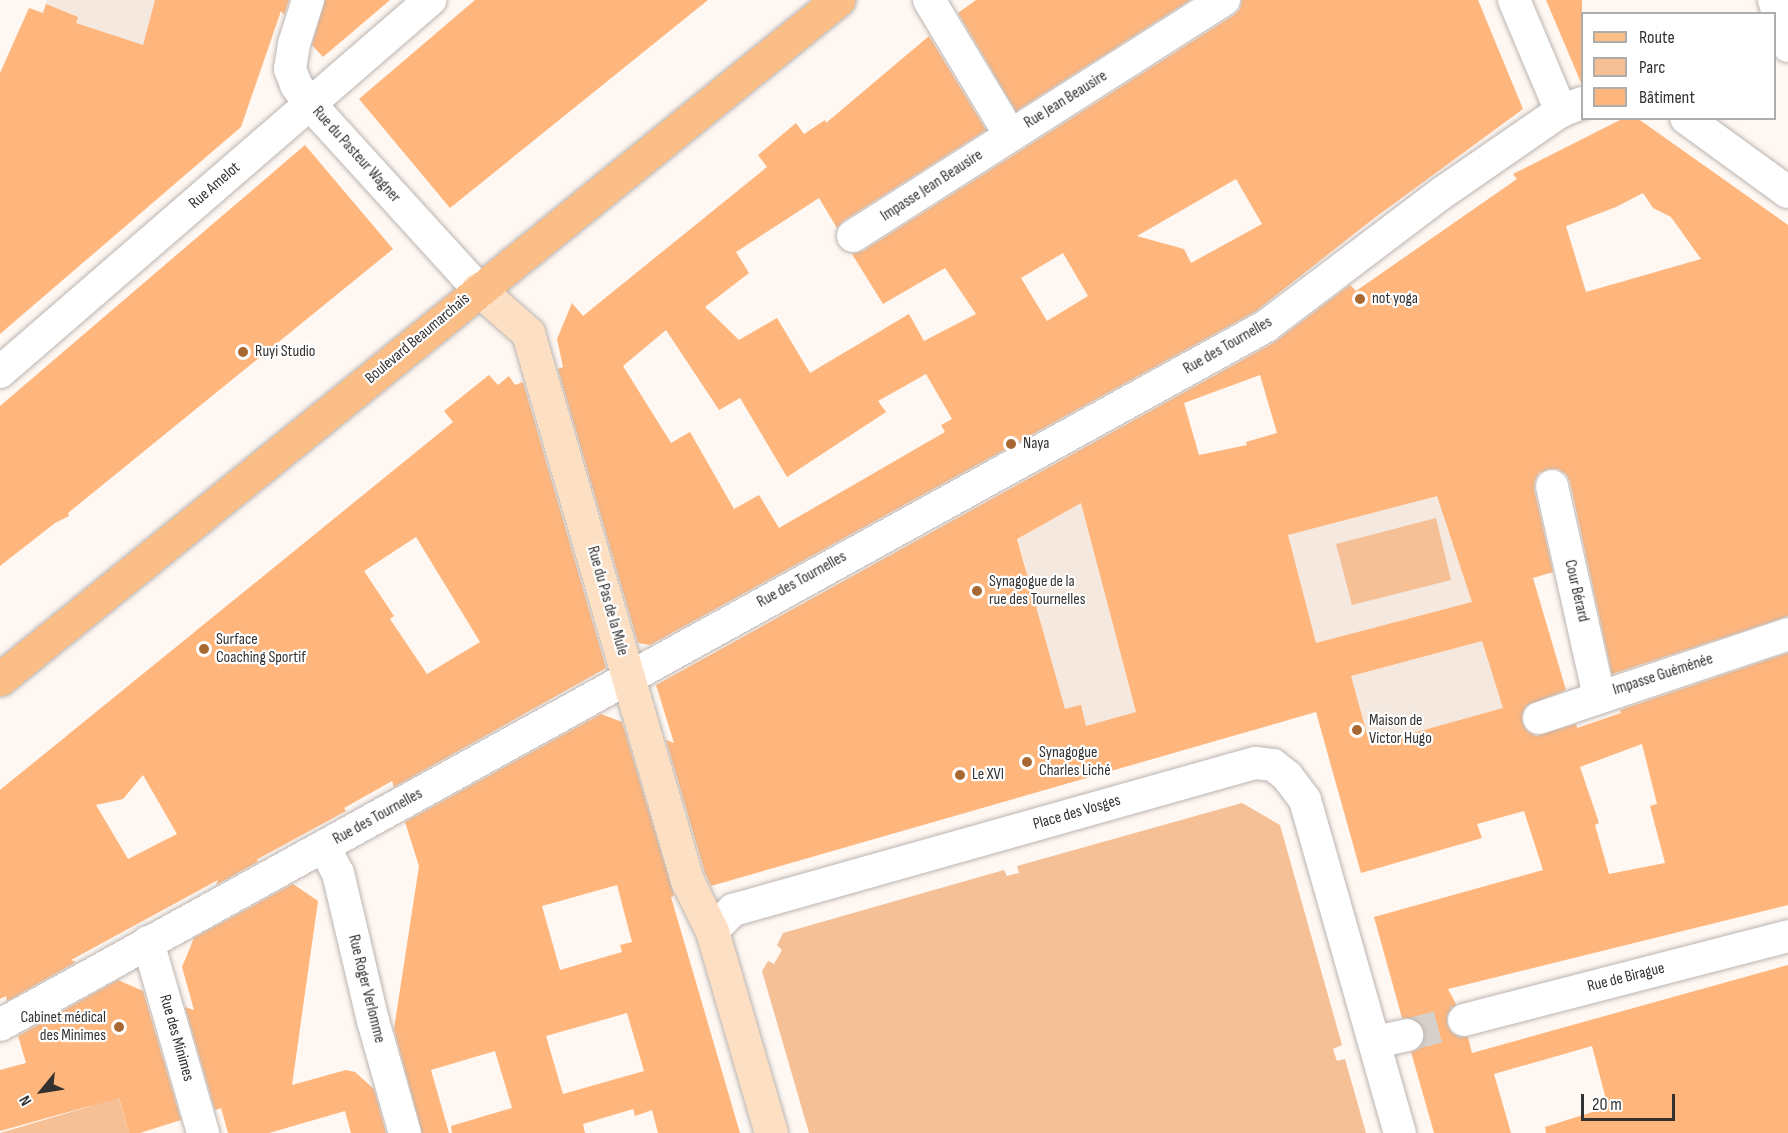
<!DOCTYPE html>
<html>
<head>
<meta charset="utf-8">
<style>
	body { margin:0 }
	#map { position:relative; width:1788px; height:1133px; overflow:hidden; background:#fef7f2; font-family:"Sofia Sans Condensed",sans-serif }
	div>[style] { position:absolute }
	[style*='--x'] { left:calc(var(--x)*1px); top:calc(var(--y)*1px); width:calc(var(--w)*1px); rotate:calc(var(--a)*1deg) }
	.built>* { inset:0; background:#f5e8de }
	.green>* { inset:0; background:#f6c097 }
	.building>* { inset:0; background:#ffb67d }
	.street-tunnel>* { height:32px; margin-top:-16px; transform-origin:0; background:repeating-linear-gradient(90deg,#d6d0cb 0 32px,transparent 0 48px) }
	.roads { filter:drop-shadow(0 0 2px #bbb4b0) drop-shadow(0 0 2px #bbb4b0) }
	.street>* { height:32px; margin:-16px; padding:0 16px; transform-origin:16px; border-radius:16px; background:#fff }
	.secondary>* { height:33px; margin:-16.5px; padding:0 16.5px; transform-origin:16.5px; border-radius:16.5px; background:#fddfc3 }
	.primary>* { height:33px; margin:-16.5px; padding:0 16.5px; transform-origin:16.5px; border-radius:16.5px; background:#fabe86 }
	.dots>* { width:16px; height:16px; translate:-50% -50%; box-sizing:border-box; border:3px solid #fff; border-radius:50% }
	span { translate:-50% -50%; white-space:nowrap; text-align:center; line-height:1.15; -webkit-text-stroke:4.5px #fff; paint-order:stroke }
	.street-label { font-size:16px; color:#343230 }
	.poi-label { font-size:16px; color:#343230 }
	.left { translate:0 -50%; text-align:left }
	.right { translate:-100% -50%; text-align:right }
	.legend { position:absolute; left:1581px; top:12px; width:195px; height:108px; box-sizing:border-box; background:#fff; border:2px solid #aeadac; margin:0; padding:8px 10px; list-style:none; font-size:18px; color:#343230 }
	.legend li { display:flex; align-items:center; gap:12px; height:30px }
	.legend b { width:30px; border:2px solid #aeadac }
	.north { position:absolute; left:12px; top:1061px; width:60px; height:60px; -webkit-text-stroke:4px #fff; paint-order:stroke; rotate:240deg; font-size:16px; font-weight:700; line-height:24px; text-align:center; color:#343230 }
	.north::after { content:''; display:block; margin:auto; width:21px; height:27px; background:#343230; clip-path:polygon(50% 0,100% 100%,50% 72%,0 100%) }
	.scale { position:absolute; left:1581px; top:1094px; width:94px; height:27px; box-sizing:border-box; border:3px solid #343230; border-top:0; padding-left:8px; font-size:18px; line-height:21px; white-space:nowrap; color:#343230; -webkit-text-stroke:4px #fff; paint-order:stroke }
</style>
</head>
<body>
<div id="map">
	<div class="built">
		<i style="clip-path:polygon(47px 0,155px 0,141px 53px,23px 68px)"></i>
		<i style="clip-path:polygon(1428px 422px,1530px 730px,1511px 738px,1336px 784px,1254px 471px)"></i>
		<i style="clip-path:polygon(1100px 444px,1183px 750px,1083px 779px,1006px 496px)"></i>
	</div>
	<div class="green">
		<i style="clip-path:polygon(1436px 518px,1451px 580px,1352px 605px,1336px 544px)"></i>
		<i style="clip-path:polygon(1242px 803px,1280px 825px,1342px 1045px,1333px 1049px,1337px 1061px,1345px 1059px,1366px 1133px,809px 1133px,762px 971px,768px 961px,774px 964px,782px 950px,777px 945px,783px 933px,1004px 870px,1007px 876px,1019px 873px,1017px 866px)"></i>
		<i style="clip-path:polygon(102px 1041px,129px 1133px,0 1133px,91px 1106px)"></i>
	</div>
	<div class="building">
		<i style="clip-path:polygon(155px 0,289px 0,284px 15px,281px 11px,241px 127px,0 334px,0 73px,29px 8px,43px 13px,46px 4px,78px 17px,76px 23px,143px 45px)"></i>
		<i style="clip-path:polygon(325px 0,390px 0,323px 57px,312px 45px)"></i>
		<i style="clip-path:polygon(475px 0,708px 0,450px 208px,359px 99px)"></i>
		<i style="clip-path:polygon(976px 0,1190px 0,1016px 111px,958px 13px)"></i>
		<i style="clip-path:polygon(evenodd,1242px 0,1478px 0,1523px 109px,1373px 219px,1256px 311px,650px 645px,638px 643px,558px 369px,563px 367px,557px 339px,572px 303px,583px 316px,767px 167px,758px 155px,796px 123px,804px 134px,825px 120px,826px 123px,929px 36px,986px 130px,843px 221px,837px 228px,819px 198px,736px 252px,749px 273px,705px 307px,739px 340px,777px 318px,810px 373px,909px 314px,924px 341px,976px 314px,945px 268px,883px 304px,852px 254px,863px 251px,1234px 15px,1240px 9px,1242px 0,1236px 179px,1262px 224px,1191px 263px,1184px 249px,1137px 236px,1236px 179px,1242px 0,1063px 253px,1088px 296px,1047px 321px,1021px 278px,1063px 253px,1242px 0,666px 330px,719px 410px,740px 398px,787px 477px,886px 412px,878px 401px,926px 374px,952px 419px,941px 425px,945px 432px,779px 528px,759px 495px,734px 509px,690px 432px,671px 443px,623px 366px,666px 330px)"></i>
		<i style="clip-path:polygon(1546px 0,1582px 0,1582px 85px)"></i>
		<i style="clip-path:polygon(evenodd,1624px 118px,1637px 118px,1788px 225px,1788px 616px,1612px 674px,1570px 482px,1566px 474px,1558px 469px,1548px 469px,1539px 473px,1535px 480px,1534px 489px,1553px 572px,1533px 578px,1566px 690px,1526px 706px,1522px 714px,1522px 723px,1527px 731px,1536px 736px,1576px 724px,1577px 728px,1621px 713px,1620px 710px,1788px 653px,1788px 905px,1448px 989px,1456px 1004px,1447px 1015px,1447px 1024px,1452px 1033px,1460px 1037px,1468px 1037px,1472px 1053px,1788px 965px,1788px 1133px,1546px 1133px,1545px 1127px,1608px 1107px,1592px 1046px,1494px 1074px,1511px 1133px,1434px 1133px,1411px 1052px,1419px 1049px,1424px 1041px,1424px 1031px,1421px 1023px,1413px 1018px,1402px 1018px,1374px 917px,1543px 870px,1524px 811px,1477px 824px,1482px 838px,1361px 873px,1316px 712px,711px 886px,705px 873px,666px 740px,674px 743px,656px 685px,1275px 342px,1350px 285px,1356px 291px,1517px 179px,1513px 174px,1624px 118px,1643px 193px,1653px 208px,1671px 217px,1701px 259px,1586px 292px,1566px 226px,1616px 207px,1643px 193px,1624px 118px,1260px 375px,1277px 433px,1246px 442px,1247px 445px,1199px 455px,1184px 403px,1260px 375px,1624px 118px,1437px 496px,1472px 602px,1316px 643px,1288px 535px,1437px 496px,1624px 118px,1081px 503px,1136px 712px,1086px 726px,1081px 705px,1065px 709px,1017px 539px,1081px 503px,1624px 118px,1482px 641px,1503px 708px,1370px 745px,1351px 676px,1482px 641px,1624px 118px,1642px 744px,1657px 804px,1650px 806px,1665px 863px,1609px 874px,1595px 825px,1599px 823px,1580px 767px,1642px 744px)"></i>
		<i style="clip-path:polygon(305px 145px,393px 249px,68px 513px,69px 516px,55px 523px,0 566px,0 406px)"></i>
		<i style="clip-path:polygon(evenodd,489px 375px,498px 385px,509px 376px,515px 385px,523px 382px,606px 668px,394px 787px,392px 781px,344px 808px,346px 811px,256px 860px,259px 861px,216px 885px,218px 880px,71px 960px,76px 962px,7px 1001px,6px 996px,0 999px,0 790px,453px 422px,444px 411px,489px 375px,416px 537px,480px 642px,427px 674px,390px 619px,394px 616px,364px 571px,416px 537px,489px 375px,143px 775px,177px 834px,128px 859px,96px 805px,123px 799px,143px 775px)"></i>
		<i style="clip-path:polygon(evenodd,601px 714px,622px 722px,674px 896px,671px 897px,740px 1133px,658px 1133px,652px 1110px,635px 1116px,633px 1109px,583px 1124px,585px 1133px,452px 1133px,451px 1126px,512px 1108px,495px 1051px,431px 1070px,449px 1133px,422px 1133px,394px 1029px,419px 866px,405px 822px,601px 714px,617px 885px,632px 942px,620px 945px,622px 952px,560px 970px,542px 906px,617px 885px,601px 714px,627px 1013px,644px 1071px,563px 1094px,546px 1036px,627px 1013px)"></i>
		<i style="clip-path:polygon(293px 884px,318px 901px,292px 1085px,346px 1070px,355px 1072px,374px 1089px,386px 1133px,351px 1133px,345px 1111px,269px 1133px,228px 1133px,221px 1108px,215px 1110px,185px 1007px,194px 1010px,182px 967px,194px 938px)"></i>
		<i style="clip-path:polygon(118px 980px,143px 991px,181px 1120px,140px 1133px,129px 1133px,119px 1098px,0 1131px,0 1070px,26px 1063px,18px 1036px)"></i>
	</div>
	<div class="street-tunnel">
		<i style="--x:1407;--y:1035;--w:59;--a:-14.7"></i>
	</div>
	<div class="roads">
		<div class="street">
			<i style="--x:308;--y:0;--w:46;--a:107.7"></i>
			<i style="--x:294;--y:44;--w:25;--a:99"></i>
			<i style="--x:290;--y:69;--w:17;--a:69"></i>
			<i style="--x:296;--y:85;--w:22;--a:54"></i>
			<i style="--x:309;--y:103;--w:251;--a:47.7"></i>
			<i style="--x:929;--y:0;--w:157;--a:59"></i>
			<i style="--x:1514;--y:0;--w:121;--a:67.1"></i>
			<i style="--x:1774;--y:0;--w:48;--a:73.1"></i>
			<i style="--x:1686;--y:118;--w:126;--a:36"></i>
			<i style="--x:853;--y:236;--w:440;--a:-32.5"></i>
			<i style="--x:0;--y:372;--w:569;--a:-40.86"></i>
			<i style="--x:1552;--y:486;--w:216;--a:77.4"></i>
			<i style="--x:1539;--y:718;--w:263;--a:-18.6"></i>
			<i style="--x:324;--y:847;--w:30;--a:62"></i>
			<i style="--x:338;--y:873;--w:152;--a:76.7"></i>
			<i style="--x:373;--y:1021;--w:116;--a:74.1"></i>
			<i style="--x:712;--y:931;--w:30;--a:-45"></i>
			<i style="--x:733;--y:910;--w:542;--a:-15.73"></i>
			<i style="--x:1255;--y:763;--w:18;--a:6"></i>
			<i style="--x:1273;--y:765;--w:18;--a:38"></i>
			<i style="--x:1287;--y:776;--w:30;--a:53"></i>
			<i style="--x:1305;--y:800;--w:346;--a:74.1"></i>
			<i style="--x:148;--y:942;--w:199;--a:73.9"></i>
			<i style="--x:1464;--y:1020;--w:335;--a:-14.5"></i>
			<i style="--x:0;--y:1025;--w:1446;--a:-28.9"></i>
			<i style="--x:1266;--y:326;--w:221;--a:-37.1"></i>
			<i style="--x:1442;--y:193;--w:145;--a:-34.6"></i>
			<i style="--x:1561;--y:111;--w:22;--a:-21"></i>
			<i style="--x:1375;--y:1042;--w:33;--a:-12"></i>
		</div>
		<div class="secondary">
			<i style="--x:478;--y:289;--w:67;--a:41.3"></i>
			<i style="--x:528;--y:333;--w:570;--a:73.79"></i>
			<i style="--x:687;--y:880;--w:57;--a:63.9"></i>
			<i style="--x:712;--y:931;--w:210;--a:73.7"></i>
		</div>
		<div class="primary">
			<i style="--x:0;--y:679;--w:1079;--a:-39.02"></i>
		</div>
	</div>
	<div class="dots">
		<i style="left:1360px;top:299px;background:#a86831"></i>
		<i style="left:243px;top:352px;background:#a86831"></i>
		<i style="left:1011px;top:444px;background:#a86831"></i>
		<i style="left:977px;top:591px;background:#a86831"></i>
		<i style="left:204px;top:649px;background:#a86831"></i>
		<i style="left:1357px;top:730px;background:#a86831"></i>
		<i style="left:1027px;top:762px;background:#a86831"></i>
		<i style="left:960px;top:775px;background:#a86831"></i>
		<i style="left:119px;top:1027px;background:#a86831"></i>
	</div>
	<div class="street-label">
		<span style="left:1066px;top:100px;rotate:-32deg">Rue Jean Beausire</span>
		<span style="left:356px;top:155px;rotate:48deg">Rue du Pasteur Wagner</span>
		<span style="left:215px;top:186px;rotate:-41deg">Rue Amelot</span>
		<span style="left:932px;top:186px;rotate:-33deg">Impasse Jean Beausire</span>
		<span style="left:418px;top:339px;rotate:-40deg">Boulevard Beaumarchais</span>
		<span style="left:1228px;top:346px;rotate:-30deg">Rue des Tournelles</span>
		<span style="left:802px;top:580px;rotate:-29deg">Rue des Tournelles</span>
		<span style="left:1576px;top:591px;rotate:77deg">Cour Bérard</span>
		<span style="left:607px;top:601px;rotate:74deg">Rue du Pas de la Mule</span>
		<span style="left:1663px;top:675px;rotate:-18deg">Impasse Guéménée</span>
		<span style="left:1077px;top:813px;rotate:-16deg">Place des Vosges</span>
		<span style="left:378px;top:817px;rotate:-29deg">Rue des Tournelles</span>
		<span style="left:1626px;top:978px;rotate:-14deg">Rue de Birague</span>
		<span style="left:366px;top:989px;rotate:76deg">Rue Roger Verlomme</span>
		<span style="left:176px;top:1038px;rotate:74deg">Rue des Minimes</span>
	</div>
	<div class="poi-label">
		<span class="left" style="left:1372px;top:299px">not yoga</span>
		<span class="left" style="left:255px;top:352px">Ruyi Studio</span>
		<span class="left" style="left:1023px;top:444px">Naya</span>
		<span class="left" style="left:989px;top:591px">Synagogue de la<br>rue des Tournelles</span>
		<span class="left" style="left:216px;top:649px">Surface<br>Coaching Sportif</span>
		<span class="left" style="left:1369px;top:730px">Maison de<br>Victor Hugo</span>
		<span class="left" style="left:1039px;top:762px">Synagogue<br>Charles Liché</span>
		<span class="left" style="left:972px;top:775px">Le XVI</span>
		<span class="right" style="left:106px;top:1027px">Cabinet médical<br>des Minimes</span>
	</div>
	<ul class="legend">
	<li><b style="height:8px;background:#fabe86"></b>Route</li>
	<li><b style="height:16px;background:#f6c097"></b>Parc</li>
	<li><b style="height:16px;background:#ffb67d"></b>Bâtiment</li>
	</ul>
	<div class="north">N</div>
	<div class="scale">20 m</div>
</div>
</body>
</html>
